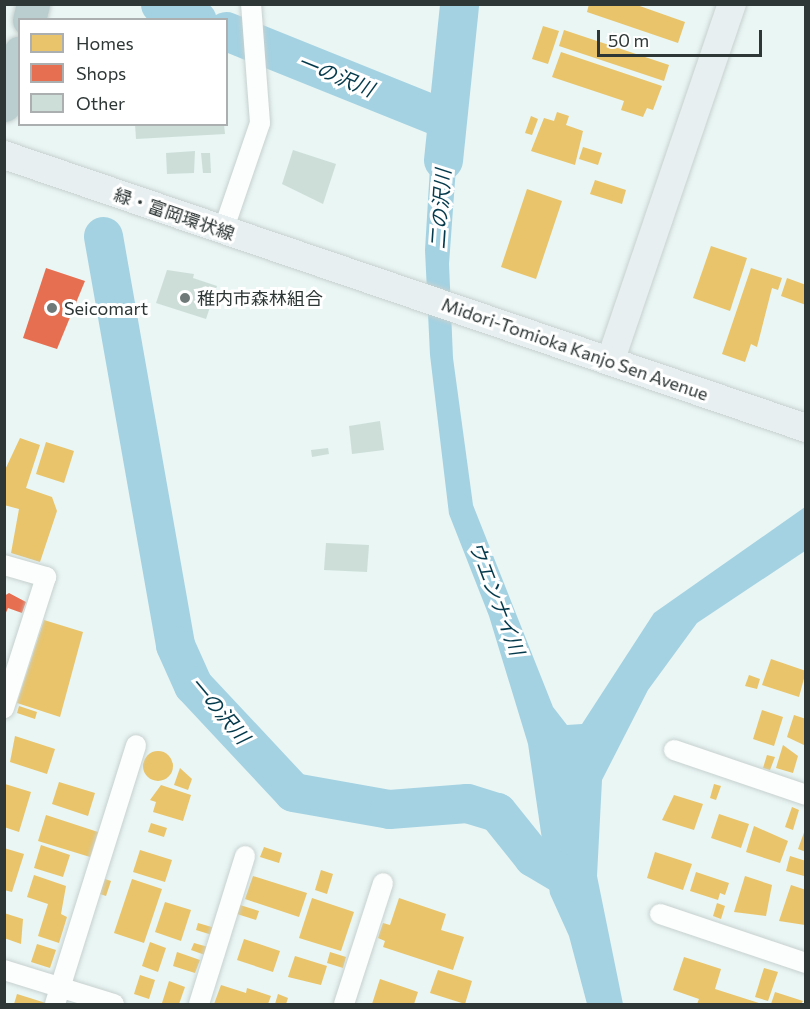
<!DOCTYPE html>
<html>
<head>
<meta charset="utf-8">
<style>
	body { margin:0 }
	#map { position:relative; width:810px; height:1009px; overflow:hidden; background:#e9f6f4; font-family:Commissioner,"Noto Sans JP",sans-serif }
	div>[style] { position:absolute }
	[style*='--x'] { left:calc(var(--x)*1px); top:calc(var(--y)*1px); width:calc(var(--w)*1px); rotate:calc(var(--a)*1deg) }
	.water>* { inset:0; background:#a4d2e2 }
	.homes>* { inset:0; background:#e9c46a }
	.round { border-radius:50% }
	.shops>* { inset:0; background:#e76f51 }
	.river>* { height:39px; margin:-19.5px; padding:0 19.5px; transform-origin:19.5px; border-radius:19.5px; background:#a4d2e2 }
	.building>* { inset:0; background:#cdded8 }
	.roads { filter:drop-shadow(0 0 2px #c7d1cf) drop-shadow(0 0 2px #c7d1cf) }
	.street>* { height:20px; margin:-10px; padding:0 10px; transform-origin:10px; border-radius:10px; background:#fcfefd }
	.secondary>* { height:28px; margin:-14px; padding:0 14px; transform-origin:14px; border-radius:14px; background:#e8eff0 }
	.highway>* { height:33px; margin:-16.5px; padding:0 16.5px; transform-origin:16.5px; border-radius:16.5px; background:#bbcecf }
	.dots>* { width:16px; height:16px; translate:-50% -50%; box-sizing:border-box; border:3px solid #fff; border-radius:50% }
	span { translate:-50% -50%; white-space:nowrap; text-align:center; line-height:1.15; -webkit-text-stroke:6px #fff; paint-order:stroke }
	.street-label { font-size:18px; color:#2e3736 }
	.poi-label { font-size:18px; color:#2e3736 }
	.left { translate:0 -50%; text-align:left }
	.water-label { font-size:20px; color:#043a4c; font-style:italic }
	.frame { position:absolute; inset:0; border:6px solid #2e3736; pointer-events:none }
	.legend { position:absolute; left:18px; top:18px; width:210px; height:108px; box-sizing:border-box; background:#fff; border:2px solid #abafaf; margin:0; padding:8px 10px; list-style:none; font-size:18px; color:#2e3736 }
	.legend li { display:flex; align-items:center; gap:12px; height:30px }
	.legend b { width:30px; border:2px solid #abafaf }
	.scale { position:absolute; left:597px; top:30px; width:165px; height:27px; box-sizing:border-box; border:3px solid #2e3736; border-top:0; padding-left:8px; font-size:18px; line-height:21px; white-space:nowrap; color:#2e3736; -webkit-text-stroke:4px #fff; paint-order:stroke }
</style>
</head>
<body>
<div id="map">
	<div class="water">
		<i style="clip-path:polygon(434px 101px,460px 112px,449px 264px,453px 358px,473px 505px,553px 707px,567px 725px,582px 724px,654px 613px,805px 507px,805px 551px,697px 623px,648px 690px,602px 780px,597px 876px,623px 1004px,587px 1004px,569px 936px,550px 894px,528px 744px,489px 616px,449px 514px,430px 355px,425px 250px)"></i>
	</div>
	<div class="homes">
		<i style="clip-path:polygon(589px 4px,634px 4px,685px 22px,678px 43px,587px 12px)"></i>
		<i style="clip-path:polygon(543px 26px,559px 31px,548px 64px,532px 59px)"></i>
		<i style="clip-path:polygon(564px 30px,669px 65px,664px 81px,559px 46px)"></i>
		<i style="clip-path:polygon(561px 52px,662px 86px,653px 110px,647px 108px,643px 117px,621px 110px,624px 101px,552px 77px)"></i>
		<i style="clip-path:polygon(557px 112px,569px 116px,566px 125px,583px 131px,575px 165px,531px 151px,544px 118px,554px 121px)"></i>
		<i style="clip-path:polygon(531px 116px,538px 119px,532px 135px,525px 133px)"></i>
		<i style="clip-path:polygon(583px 147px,602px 153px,598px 165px,579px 159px)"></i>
		<i style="clip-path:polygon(595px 180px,626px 190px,622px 204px,590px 194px)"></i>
		<i style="clip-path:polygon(527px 189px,562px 201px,536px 279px,501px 267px)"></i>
		<i style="clip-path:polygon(711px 246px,747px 258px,730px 311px,693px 298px)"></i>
		<i style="clip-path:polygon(751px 268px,782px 278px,778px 290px,772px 288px,757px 347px,751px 344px,745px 362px,722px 354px)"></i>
		<i style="clip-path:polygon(787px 278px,806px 285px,806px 305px,781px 296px)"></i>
		<i style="clip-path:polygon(20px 438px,40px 445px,26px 488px,52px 497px,57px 511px,40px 562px,11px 553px,19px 509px,4px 505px,4px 472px)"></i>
		<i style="clip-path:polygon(46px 442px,74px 451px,64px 483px,36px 474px)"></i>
		<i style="clip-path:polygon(44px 620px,83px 632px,60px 717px,17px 703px)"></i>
		<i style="clip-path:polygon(771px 659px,806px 671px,799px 697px,762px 685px)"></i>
		<i style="clip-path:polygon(749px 675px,760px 679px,757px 689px,745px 686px)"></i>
		<i style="clip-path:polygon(19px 706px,37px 712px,35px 719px,17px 713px)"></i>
		<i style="clip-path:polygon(762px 710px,783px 717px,774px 746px,753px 739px)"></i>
		<i style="clip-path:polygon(794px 715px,806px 719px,806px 746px,787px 737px)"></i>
		<i style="clip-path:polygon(15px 736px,55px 749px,47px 774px,10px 762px)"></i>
		<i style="clip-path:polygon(783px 745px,798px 756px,793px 773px,776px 768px)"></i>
		<i class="round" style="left:143px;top:751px;width:30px;height:30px"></i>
		<i style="clip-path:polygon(767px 755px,775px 757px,770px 770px,763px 768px)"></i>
		<i style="clip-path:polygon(180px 768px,192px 779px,188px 790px,174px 785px)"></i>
		<i style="clip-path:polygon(59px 782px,95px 793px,88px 816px,52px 804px)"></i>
		<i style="clip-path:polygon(5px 784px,31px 792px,19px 832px,4px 827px)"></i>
		<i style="clip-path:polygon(714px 784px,721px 786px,716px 800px,710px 798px)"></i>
		<i style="clip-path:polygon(161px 785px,191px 795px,183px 821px,153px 812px,156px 802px,150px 800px)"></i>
		<i style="clip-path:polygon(674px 795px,703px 804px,694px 830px,662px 820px)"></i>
		<i style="clip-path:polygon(792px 807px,799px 810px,793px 830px,785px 827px)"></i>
		<i style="clip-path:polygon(719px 814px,749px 824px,741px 848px,711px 838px)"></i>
		<i style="clip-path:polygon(46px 815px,98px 832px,90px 857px,38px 841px)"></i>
		<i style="clip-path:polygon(151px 823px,167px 828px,164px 837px,148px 832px)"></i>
		<i style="clip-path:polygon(754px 826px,788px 841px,780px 863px,746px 852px)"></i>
		<i style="clip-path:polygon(806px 827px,806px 852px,798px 849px)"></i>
		<i style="clip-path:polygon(41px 845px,70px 855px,63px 877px,34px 868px)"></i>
		<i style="clip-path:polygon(264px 847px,282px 853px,279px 863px,260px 857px)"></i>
		<i style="clip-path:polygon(4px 848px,24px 854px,12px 892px,4px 890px)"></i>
		<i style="clip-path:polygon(140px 850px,172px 860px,165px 882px,133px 872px)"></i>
		<i style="clip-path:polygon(655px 852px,692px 864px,683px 890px,647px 878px)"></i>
		<i style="clip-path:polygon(790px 856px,806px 861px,804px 876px,786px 871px)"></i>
		<i style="clip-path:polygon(321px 870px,333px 874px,327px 894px,315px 890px)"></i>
		<i style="clip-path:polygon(696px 872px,729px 883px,725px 895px,720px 893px,718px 900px,690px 891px)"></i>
		<i style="clip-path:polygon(34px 875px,66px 886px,61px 914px,67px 917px,59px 943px,38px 936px,48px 904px,27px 897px)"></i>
		<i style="clip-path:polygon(253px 876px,307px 893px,299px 917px,245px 899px)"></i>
		<i style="clip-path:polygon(745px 876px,772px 885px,766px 916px,734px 912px)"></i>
		<i style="clip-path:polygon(105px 879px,111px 881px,106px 896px,100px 894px)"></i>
		<i style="clip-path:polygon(132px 879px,162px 889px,144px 943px,114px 933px)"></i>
		<i style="clip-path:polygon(791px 885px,806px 890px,805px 925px,779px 921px)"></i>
		<i style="clip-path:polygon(312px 898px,354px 912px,341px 951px,299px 938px)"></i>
		<i style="clip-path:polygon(399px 898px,446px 914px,441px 930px,464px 937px,453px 970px,383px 947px,385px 941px,378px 938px,383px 923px,390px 925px)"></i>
		<i style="clip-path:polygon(165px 902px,191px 910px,181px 941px,155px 932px)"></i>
		<i style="clip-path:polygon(717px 903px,725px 906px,721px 919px,713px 916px)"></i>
		<i style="clip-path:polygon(240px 905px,259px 911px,256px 920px,237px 914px)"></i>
		<i style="clip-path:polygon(4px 913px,23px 919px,21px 944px,4px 938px)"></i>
		<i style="clip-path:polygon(198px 923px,215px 928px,212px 935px,196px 930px)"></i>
		<i style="clip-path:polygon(244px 939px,280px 951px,273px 972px,237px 960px)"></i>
		<i style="clip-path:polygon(150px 942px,166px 948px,158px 972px,142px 966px)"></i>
		<i style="clip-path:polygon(194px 943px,208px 947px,205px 955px,191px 950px)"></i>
		<i style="clip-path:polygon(37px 944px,56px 950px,50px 968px,31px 962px)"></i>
		<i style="clip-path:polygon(177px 952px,200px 960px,195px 973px,173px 966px)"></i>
		<i style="clip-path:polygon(330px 952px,346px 957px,343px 968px,327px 963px)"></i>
		<i style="clip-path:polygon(295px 956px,327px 966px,321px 985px,288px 977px)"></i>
		<i style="clip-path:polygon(684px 957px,721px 969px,715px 989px,762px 1004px,697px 1004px,699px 999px,673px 990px)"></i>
		<i style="clip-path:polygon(764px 968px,778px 972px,768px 1001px,755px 997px)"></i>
		<i style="clip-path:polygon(438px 970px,472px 981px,465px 1004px,430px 993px)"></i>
		<i style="clip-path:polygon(140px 975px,155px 980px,149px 999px,134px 994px)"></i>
		<i style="clip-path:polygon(380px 979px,418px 992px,414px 1004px,372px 1004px)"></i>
		<i style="clip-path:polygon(169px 981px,185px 987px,179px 1004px,162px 1003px)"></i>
		<i style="clip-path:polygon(221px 985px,246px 993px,247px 988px,271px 996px,268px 1004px,214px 1004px)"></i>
		<i style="clip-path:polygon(775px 992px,803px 1001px,801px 1004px,771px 1004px)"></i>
		<i style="clip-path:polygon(17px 994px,49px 1004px,14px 1004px)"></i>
		<i style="clip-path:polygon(278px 994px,288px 998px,286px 1004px,275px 1004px)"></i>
	</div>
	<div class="shops">
		<i style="clip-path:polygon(46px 268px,85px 281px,57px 349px,23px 338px)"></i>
		<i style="clip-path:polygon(9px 593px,26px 602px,22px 613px,8px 608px,4px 617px,4px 596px)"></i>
	</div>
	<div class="river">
		<i style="--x:160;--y:4;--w:40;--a:23.4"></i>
		<i style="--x:226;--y:31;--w:236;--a:21.9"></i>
		<i style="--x:443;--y:160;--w:157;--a:-84.1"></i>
		<i style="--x:103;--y:236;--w:415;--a:80"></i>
		<i style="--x:175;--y:645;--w:44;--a:65.8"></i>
		<i style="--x:193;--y:685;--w:146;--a:46.9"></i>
		<i style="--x:293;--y:792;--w:97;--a:10"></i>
		<i style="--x:389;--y:809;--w:78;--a:-4.4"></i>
		<i style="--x:467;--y:803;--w:31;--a:17"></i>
		<i style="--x:497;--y:812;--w:58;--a:51.3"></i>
		<i style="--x:533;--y:857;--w:49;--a:30.8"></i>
	</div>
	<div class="building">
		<i style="clip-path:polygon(135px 124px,224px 124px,225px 134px,136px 139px)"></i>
		<i style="clip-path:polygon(293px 150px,336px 164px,323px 204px,282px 184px)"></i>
		<i style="clip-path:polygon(195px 151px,194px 173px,167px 174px,166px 153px)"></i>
		<i style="clip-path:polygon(201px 153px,210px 153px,211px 173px,203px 173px)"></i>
		<i style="clip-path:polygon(167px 270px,194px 274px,193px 278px,217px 286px,206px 319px,156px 303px)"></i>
		<i style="clip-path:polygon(380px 421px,384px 450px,352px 454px,349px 426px)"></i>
		<i style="clip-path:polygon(328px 448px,329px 454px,312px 457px,311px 450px)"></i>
		<i style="clip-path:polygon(326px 543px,369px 545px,367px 572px,324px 570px)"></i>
	</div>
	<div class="roads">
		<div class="street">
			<i style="--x:223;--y:231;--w:114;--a:-71.1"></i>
			<i style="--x:260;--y:123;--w:119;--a:-94.3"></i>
			<i style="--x:4;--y:565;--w:44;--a:15.9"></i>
			<i style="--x:46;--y:577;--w:138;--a:107.8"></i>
			<i style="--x:674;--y:750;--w:139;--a:18.8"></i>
			<i style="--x:660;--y:914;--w:154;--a:18.6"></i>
			<i style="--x:4;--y:970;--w:115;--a:17.2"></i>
			<i style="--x:55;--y:1004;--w:271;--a:-72.6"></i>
			<i style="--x:199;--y:1004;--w:155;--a:-72.7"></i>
			<i style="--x:344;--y:1004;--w:127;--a:-72.1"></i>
		</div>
		<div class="secondary">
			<i style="--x:4;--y:155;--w:847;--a:18.8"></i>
			<i style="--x:611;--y:359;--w:375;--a:-71.2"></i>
		</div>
		<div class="highway">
			<i style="--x:29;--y:20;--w:16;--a:-76"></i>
			<i style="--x:4;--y:105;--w:55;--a:-73.2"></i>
		</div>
	</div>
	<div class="dots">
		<i style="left:185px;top:298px;background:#6f7a78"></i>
		<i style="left:52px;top:308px;background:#6f7a78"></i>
	</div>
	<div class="street-label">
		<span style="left:174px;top:214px;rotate:19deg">緑・富岡環状線</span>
		<span style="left:575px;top:349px;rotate:19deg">Midori-Tomioka Kanjo Sen Avenue</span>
	</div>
	<div class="poi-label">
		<span class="left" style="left:197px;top:298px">稚内市森林組合</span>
		<span class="left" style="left:64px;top:308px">Seicomart</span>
	</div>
	<div class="water-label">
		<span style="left:336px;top:75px;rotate:22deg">一の沢川</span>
		<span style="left:440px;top:209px;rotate:-86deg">二の沢川</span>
		<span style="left:497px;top:598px;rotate:69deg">ウエンナイ川</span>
		<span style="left:220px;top:710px;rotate:50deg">一の沢川</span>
	</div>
	<div class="frame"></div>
	<ul class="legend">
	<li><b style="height:16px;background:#e9c46a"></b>Homes</li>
	<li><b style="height:16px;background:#e76f51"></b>Shops</li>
	<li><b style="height:16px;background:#cdded8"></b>Other</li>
	</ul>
	<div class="scale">50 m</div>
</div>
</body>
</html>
